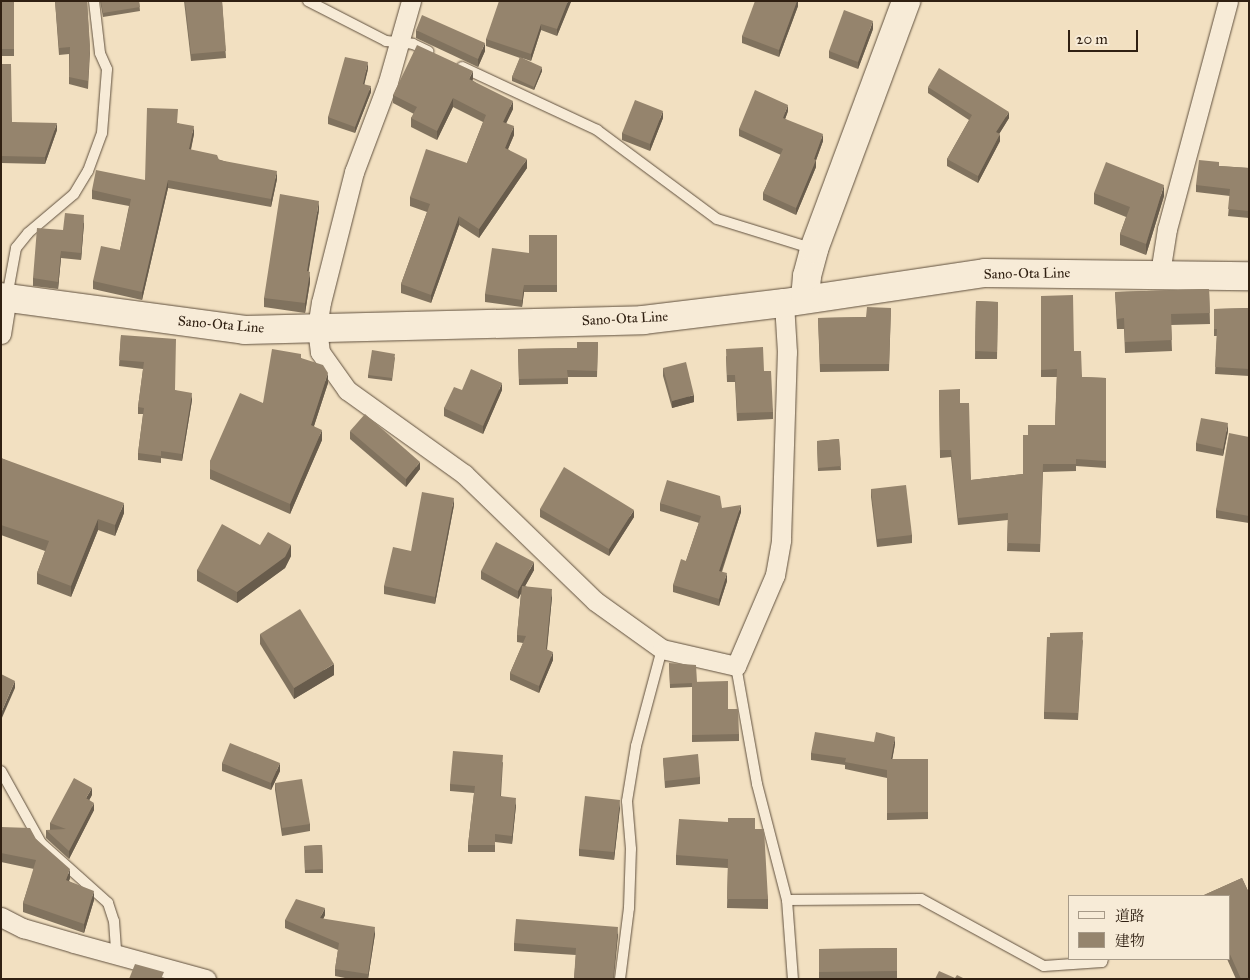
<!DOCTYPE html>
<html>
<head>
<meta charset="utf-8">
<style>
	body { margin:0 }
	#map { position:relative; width:1250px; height:980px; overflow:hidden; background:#f2e0c1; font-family:"IM FELL Great Primer","Noto Serif JP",serif }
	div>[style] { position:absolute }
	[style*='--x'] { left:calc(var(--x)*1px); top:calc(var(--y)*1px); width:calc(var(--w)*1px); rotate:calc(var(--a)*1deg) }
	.roads { filter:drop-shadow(0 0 1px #60503e) drop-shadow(0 0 1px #60503e) }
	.lane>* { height:10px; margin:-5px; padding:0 5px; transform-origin:5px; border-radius:5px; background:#f7ebd7 }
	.street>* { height:19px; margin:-9.5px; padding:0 9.5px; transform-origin:9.5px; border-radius:9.5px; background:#f7ebd7 }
	.secondary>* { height:28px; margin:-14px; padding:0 14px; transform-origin:14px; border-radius:14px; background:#f7ebd7 }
	.wall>* { inset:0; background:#80725e }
	.shaded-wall>* { inset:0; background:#685c4c }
	.building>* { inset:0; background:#95846d }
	span { translate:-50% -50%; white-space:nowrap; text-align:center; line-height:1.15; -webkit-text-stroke:4.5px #f7ebd7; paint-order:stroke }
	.street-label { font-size:14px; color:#302012 }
	.frame { position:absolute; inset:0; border:2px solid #302012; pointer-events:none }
	.legend { position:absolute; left:1068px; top:895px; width:162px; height:65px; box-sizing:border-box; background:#f7ebd7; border:1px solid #a79a88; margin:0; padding:6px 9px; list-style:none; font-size:15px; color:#302012 }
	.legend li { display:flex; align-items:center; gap:10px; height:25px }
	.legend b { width:25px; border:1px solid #a79a88 }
	.scale { position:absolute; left:1068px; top:30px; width:70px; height:22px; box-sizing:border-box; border:2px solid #302012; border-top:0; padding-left:6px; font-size:15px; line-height:18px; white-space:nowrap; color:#302012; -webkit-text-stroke:4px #f7ebd7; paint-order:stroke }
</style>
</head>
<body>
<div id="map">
	<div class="roads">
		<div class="lane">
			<i style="--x:308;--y:1;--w:88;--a:27.1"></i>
			<i style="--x:386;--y:41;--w:27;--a:6"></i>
			<i style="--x:413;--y:44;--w:17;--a:25"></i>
			<i style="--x:462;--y:67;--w:149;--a:25"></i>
			<i style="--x:597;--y:130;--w:149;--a:36.6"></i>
			<i style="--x:717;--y:219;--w:102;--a:17.2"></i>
			<i style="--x:7;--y:297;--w:50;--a:-79.6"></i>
			<i style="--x:16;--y:248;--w:19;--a:-51"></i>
			<i style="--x:28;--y:233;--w:60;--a:-40.3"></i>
			<i style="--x:74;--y:194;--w:27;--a:-59"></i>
			<i style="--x:88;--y:171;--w:40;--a:-69.8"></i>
			<i style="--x:102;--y:133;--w:64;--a:-85.5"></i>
			<i style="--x:107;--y:69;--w:17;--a:-114"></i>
			<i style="--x:100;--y:53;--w:52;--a:-96.6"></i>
			<i style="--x:736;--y:666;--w:120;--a:79.9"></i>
			<i style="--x:757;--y:784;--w:120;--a:75.5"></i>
			<i style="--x:787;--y:900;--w:79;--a:85.7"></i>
			<i style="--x:1;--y:771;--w:82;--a:60.9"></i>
			<i style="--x:41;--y:843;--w:90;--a:41.8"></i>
			<i style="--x:108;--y:903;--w:19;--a:72"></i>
			<i style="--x:114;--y:921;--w:32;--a:86"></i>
			<i style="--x:787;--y:900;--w:134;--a:-0.4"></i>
			<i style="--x:921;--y:899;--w:140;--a:28.6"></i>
			<i style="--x:1044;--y:966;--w:58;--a:-3.9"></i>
			<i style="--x:1102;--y:962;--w:3;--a:-72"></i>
			<i style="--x:620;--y:979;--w:72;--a:-82.8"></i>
			<i style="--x:629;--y:908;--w:59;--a:-88.1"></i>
			<i style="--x:631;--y:849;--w:48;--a:-94.8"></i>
			<i style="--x:627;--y:801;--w:56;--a:-80.7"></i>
			<i style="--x:636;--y:746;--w:100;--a:-75"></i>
		</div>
		<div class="street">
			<i style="--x:411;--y:1;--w:84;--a:105.9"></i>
			<i style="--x:388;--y:82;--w:96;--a:110.7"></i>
			<i style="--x:354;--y:172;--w:134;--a:104.2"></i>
			<i style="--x:321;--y:302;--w:26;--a:99"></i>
			<i style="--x:317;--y:328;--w:24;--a:83"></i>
			<i style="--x:320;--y:352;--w:47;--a:54.6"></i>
			<i style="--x:347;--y:390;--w:144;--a:35.7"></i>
			<i style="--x:464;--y:474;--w:182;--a:44.1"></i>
			<i style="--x:595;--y:601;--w:82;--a:35.6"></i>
			<i style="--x:662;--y:649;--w:76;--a:12.9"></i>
			<i style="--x:736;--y:666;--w:99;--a:-66.8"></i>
			<i style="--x:775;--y:575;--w:36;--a:-80"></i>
			<i style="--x:781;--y:540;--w:188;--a:-88.2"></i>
			<i style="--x:787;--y:352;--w:49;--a:-93.5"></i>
			<i style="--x:1160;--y:273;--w:45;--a:-81"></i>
			<i style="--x:1167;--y:229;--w:236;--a:-75"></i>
			<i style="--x:1;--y:334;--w:36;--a:-81"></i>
			<i style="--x:1;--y:917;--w:25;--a:27"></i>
			<i style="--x:23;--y:928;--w:53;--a:16.4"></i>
			<i style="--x:74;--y:943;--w:137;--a:15.3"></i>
		</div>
		<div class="secondary">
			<i style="--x:1;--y:297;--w:246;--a:7.7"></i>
			<i style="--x:245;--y:330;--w:398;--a:-1.4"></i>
			<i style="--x:643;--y:320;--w:142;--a:-6.9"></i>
			<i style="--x:784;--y:303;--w:203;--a:-8.5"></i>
			<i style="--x:985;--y:273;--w:264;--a:0.7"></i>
			<i style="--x:805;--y:299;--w:23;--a:-85"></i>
			<i style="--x:807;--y:276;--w:28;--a:-75"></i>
			<i style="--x:814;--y:249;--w:265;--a:-69.6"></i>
		</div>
	</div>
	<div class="wall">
		<i style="clip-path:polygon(1px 1px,14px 1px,14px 56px,1px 56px)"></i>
		<i style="clip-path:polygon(55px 1px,87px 1px,90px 53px,88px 89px,69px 84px,69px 54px,59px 55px)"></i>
		<i style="clip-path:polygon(100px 1px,139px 1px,140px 11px,103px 17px)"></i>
		<i style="clip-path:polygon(184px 1px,222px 1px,226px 58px,191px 61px)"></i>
		<i style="clip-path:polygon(571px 1px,557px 36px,541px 30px,531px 61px,522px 58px,542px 71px,534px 90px,512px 81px,512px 77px,520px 58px,486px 46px,486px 39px)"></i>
		<i style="clip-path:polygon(798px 1px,798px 6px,779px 57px,742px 43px,742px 36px)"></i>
		<i style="clip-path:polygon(873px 29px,858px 69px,829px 58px,829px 51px)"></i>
		<i style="clip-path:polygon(416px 30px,485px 51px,478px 67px,416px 38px)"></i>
		<i style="clip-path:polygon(1px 64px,12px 122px,57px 130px,45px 164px,1px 163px)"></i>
		<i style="clip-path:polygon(368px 69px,364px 84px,371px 92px,355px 133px,328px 124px,328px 117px)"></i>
		<i style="clip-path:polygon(473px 79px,472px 80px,513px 109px,506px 123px,514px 135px,508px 149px,527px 168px,479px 238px,459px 225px,431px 303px,401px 293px,401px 284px,427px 212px,410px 206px,410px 197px,467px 163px,483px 122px,453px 107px,437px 140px,411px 127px,411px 118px,414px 114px,393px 103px,393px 95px)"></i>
		<i style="clip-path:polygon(928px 87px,1009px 118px,999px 134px,1000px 141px,978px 183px,947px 166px,947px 159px,969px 120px,928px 93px)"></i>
		<i style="clip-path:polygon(788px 111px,785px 119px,823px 141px,816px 160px,816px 167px,796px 215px,763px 200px,763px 193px,781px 155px,739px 136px,739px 129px)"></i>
		<i style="clip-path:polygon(663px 118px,650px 151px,622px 140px,622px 133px)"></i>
		<i style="clip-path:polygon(178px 123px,194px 134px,191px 150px,277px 179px,271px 207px,168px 188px,142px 300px,93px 289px,93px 281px,120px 250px,129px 206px,92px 199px,92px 190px,145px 180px)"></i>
		<i style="clip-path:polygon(1219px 166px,1249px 168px,1249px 218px,1228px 216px,1230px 196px,1196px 192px,1196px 185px)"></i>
		<i style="clip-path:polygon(1094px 193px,1164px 196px,1146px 255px,1120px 245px,1120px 234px,1126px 217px,1094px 204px)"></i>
		<i style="clip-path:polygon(319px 210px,308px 272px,310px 282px,305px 313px,264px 307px,264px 298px)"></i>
		<i style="clip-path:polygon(84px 223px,81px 260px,61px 258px,58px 289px,33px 286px,33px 278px,63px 230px)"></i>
		<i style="clip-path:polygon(557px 235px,557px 292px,524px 292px,522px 307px,485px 302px,485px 294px,529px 253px)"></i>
		<i style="clip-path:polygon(1209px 289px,1210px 324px,1171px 325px,1172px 351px,1125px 353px,1124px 329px,1117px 329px,1115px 292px)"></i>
		<i style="clip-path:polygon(1041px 296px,1074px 351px,1082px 377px,1106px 378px,1106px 468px,1076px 466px,1076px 471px,1043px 472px,1040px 552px,1007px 551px,1008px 520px,958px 525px,951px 457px,940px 458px,939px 390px,960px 403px,971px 480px,1023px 474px,1055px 425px,1057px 377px,1041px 377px)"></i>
		<i style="clip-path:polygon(976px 301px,998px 302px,997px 359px,975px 359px)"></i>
		<i style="clip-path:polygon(891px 308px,889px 371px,820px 372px,818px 318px,866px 317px)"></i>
		<i style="clip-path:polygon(1249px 308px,1249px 376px,1215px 374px,1217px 336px,1214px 336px,1214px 309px)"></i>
		<i style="clip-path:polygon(121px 335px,175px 390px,192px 400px,182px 461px,161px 458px,161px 463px,138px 460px,138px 453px,143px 414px,138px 414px,138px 407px,143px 369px,119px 366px)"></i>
		<i style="clip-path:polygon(598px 342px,597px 377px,568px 377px,568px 384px,519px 385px,518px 349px,577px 348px)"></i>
		<i style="clip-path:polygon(726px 356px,764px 371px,773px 412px,773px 419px,737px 421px,735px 382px,727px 382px)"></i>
		<i style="clip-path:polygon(395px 357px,392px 381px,368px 378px,368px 375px)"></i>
		<i style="clip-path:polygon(301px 358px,328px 383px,314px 426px,322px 440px,290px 514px,210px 479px,210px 461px,263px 403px)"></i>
		<i style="clip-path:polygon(663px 368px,694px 402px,672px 408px,663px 376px)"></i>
		<i style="clip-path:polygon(462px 390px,502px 390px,483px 434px,444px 416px,444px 408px)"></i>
		<i style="clip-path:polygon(350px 431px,420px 469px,406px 487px,350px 439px)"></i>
		<i style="clip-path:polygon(1228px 431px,1223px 456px,1196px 451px,1196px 443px)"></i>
		<i style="clip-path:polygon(1249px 437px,1249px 523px,1216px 518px,1216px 510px)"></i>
		<i style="clip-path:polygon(839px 439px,841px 470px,818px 471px,817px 441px)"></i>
		<i style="clip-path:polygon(1px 458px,124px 513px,115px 536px,98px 530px,71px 597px,37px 584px,37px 573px,45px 551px,1px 535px)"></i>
		<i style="clip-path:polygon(871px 489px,912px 535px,912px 543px,877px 547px,871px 497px)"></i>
		<i style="clip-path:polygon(660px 503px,722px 508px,741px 512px,722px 572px,727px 581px,719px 606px,673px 592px,673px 585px,686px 561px,699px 523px,660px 511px)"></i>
		<i style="clip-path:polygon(454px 505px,435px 604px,384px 594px,384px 586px)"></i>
		<i style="clip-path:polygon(540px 509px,634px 517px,609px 556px,540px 517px)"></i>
		<i style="clip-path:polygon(260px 545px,291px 556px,285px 568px,237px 603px,197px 581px,197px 570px)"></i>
		<i style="clip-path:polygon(534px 570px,525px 586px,552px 597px,547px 650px,553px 660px,539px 693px,510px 680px,510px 673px,523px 643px,517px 642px,517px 635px,521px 593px,518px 599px,481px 579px,481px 571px)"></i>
		<i style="clip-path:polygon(260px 634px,334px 675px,294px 699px,260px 644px)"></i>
		<i style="clip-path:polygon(1083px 639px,1078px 720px,1044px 719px,1044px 712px)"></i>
		<i style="clip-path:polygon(669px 663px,697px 682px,728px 709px,739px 734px,739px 741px,692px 742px,692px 687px,670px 688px)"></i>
		<i style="clip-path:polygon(874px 742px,895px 744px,892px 759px,928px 759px,928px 819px,887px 820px,887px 778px,845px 769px,845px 765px,811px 760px,811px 753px)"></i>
		<i style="clip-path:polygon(663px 758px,700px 777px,700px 784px,665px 788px)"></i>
		<i style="clip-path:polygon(503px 762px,501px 796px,516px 805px,512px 844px,495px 842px,495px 852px,468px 852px,468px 845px,474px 793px,450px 791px,450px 784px)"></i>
		<i style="clip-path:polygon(222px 763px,280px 771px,271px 790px,222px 771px)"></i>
		<i style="clip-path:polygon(275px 783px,310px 824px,310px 831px,282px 836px,275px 790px)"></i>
		<i style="clip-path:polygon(92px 795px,89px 800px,94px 810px,69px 859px,46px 838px,46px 830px,50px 830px,50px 823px)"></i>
		<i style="clip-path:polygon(620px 807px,614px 860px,579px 856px,579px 849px)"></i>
		<i style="clip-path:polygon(1px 827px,36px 839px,70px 878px,69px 881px,94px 900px,84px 933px,23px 912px,23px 903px,34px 869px,1px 862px)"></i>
		<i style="clip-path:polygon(755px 829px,768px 899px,768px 909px,727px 908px,728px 868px,676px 865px,676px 855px)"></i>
		<i style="clip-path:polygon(322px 845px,323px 873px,305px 873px,304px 846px)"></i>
		<i style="clip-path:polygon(1242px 878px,1249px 893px,1249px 979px,1236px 979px,1227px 959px,1229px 959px,1229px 896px,1204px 896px,1204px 895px)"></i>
		<i style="clip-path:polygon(325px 915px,323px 919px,375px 934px,368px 979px,350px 979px,335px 976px,335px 969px,338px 950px,285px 928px,285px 920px)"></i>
		<i style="clip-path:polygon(618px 934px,614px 979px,574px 979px,576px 955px,514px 951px,514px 943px)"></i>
		<i style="clip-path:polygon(897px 948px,897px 979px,819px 979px,819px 949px)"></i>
	</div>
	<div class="shaded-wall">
		<i style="clip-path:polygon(568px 1px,571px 1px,571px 2px,557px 36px,557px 29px)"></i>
		<i style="clip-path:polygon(797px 1px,798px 1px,798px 6px,779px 57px,779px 50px)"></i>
		<i style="clip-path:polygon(873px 21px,873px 29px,858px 69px,858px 62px)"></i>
		<i style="clip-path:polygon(541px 24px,541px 30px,531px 61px,531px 54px)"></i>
		<i style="clip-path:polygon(485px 43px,485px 51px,478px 67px,478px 59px)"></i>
		<i style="clip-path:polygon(368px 62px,368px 69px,363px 90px,363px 84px)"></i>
		<i style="clip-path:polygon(542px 67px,542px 71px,534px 90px,534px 87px)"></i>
		<i style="clip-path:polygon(473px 71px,473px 79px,469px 87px,469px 79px)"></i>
		<i style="clip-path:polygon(371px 86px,371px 92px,355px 133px,355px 127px)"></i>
		<i style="clip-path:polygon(453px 98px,453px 107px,437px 140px,437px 131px)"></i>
		<i style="clip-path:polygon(513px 101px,513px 109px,503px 130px,503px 122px)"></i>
		<i style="clip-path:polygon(788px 105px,788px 111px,783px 125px,783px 118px)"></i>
		<i style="clip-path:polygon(663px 111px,663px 118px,650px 151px,650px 144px)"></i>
		<i style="clip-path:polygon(1009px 112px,1009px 118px,996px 139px,996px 132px)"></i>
		<i style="clip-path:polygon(57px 123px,57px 130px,45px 164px,45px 157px)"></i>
		<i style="clip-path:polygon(194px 126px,194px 134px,189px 157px,189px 149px)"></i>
		<i style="clip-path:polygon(514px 126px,514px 135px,505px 156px,505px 148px)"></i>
		<i style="clip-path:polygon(823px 134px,823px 141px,814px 166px,814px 159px)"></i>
		<i style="clip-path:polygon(1000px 134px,1000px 141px,978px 183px,978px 176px)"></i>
		<i style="clip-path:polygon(527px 159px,527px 168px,479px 238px,479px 229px)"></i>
		<i style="clip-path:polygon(816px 160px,816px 167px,796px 215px,796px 208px)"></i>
		<i style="clip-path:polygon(277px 171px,277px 179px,271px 207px,271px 199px)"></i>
		<i style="clip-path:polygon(168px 180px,168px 188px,142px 300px,142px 292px)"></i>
		<i style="clip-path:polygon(1164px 185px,1164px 196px,1146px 255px,1146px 244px)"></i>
		<i style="clip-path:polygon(319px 201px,319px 210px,307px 281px,307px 271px)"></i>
		<i style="clip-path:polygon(84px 215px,84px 223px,81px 260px,81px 253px)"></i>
		<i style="clip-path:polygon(459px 216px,459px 225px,431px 303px,431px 295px)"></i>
		<i style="clip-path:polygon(61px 251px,61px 258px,58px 289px,58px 282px)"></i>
		<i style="clip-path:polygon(310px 272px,310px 282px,305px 313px,305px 303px)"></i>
		<i style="clip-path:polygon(524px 285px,524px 292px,522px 307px,522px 300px)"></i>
		<i style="clip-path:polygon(328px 373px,328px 383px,311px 435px,311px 425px)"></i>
		<i style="clip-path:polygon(502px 383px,502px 390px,483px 434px,483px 426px)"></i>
		<i style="clip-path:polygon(192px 393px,192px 400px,182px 461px,182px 454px)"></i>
		<i style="clip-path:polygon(694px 395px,694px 402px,672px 408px,672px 401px)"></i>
		<i style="clip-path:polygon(1228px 423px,1228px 431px,1223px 456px,1223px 449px)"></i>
		<i style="clip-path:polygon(322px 430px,322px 440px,290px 514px,290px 504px)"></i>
		<i style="clip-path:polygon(420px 462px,420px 469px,406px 487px,406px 479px)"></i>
		<i style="clip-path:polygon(454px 498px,454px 505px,435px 604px,435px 597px)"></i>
		<i style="clip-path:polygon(124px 503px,124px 513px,115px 536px,115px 525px)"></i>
		<i style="clip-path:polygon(741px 505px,741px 512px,719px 578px,719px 571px)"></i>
		<i style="clip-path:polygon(634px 510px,634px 517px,609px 556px,609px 549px)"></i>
		<i style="clip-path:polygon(98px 519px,98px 530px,71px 597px,71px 586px)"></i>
		<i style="clip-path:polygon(291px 545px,291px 556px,285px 568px,237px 603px,237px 592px)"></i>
		<i style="clip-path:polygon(534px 562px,534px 570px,518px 599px,518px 591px)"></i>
		<i style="clip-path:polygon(727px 573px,727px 581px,719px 606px,719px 599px)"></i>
		<i style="clip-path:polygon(552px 589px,552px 597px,546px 657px,546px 649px)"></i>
		<i style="clip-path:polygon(553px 652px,553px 660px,539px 693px,539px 686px)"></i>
		<i style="clip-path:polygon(334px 664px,334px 675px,294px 699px,294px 688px)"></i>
		<i style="clip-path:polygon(15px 681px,15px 688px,1px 720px,1px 713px)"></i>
		<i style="clip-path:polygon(895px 737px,895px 744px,891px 767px,891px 759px)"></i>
		<i style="clip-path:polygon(280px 763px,280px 771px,271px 790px,271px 783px)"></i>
		<i style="clip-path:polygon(92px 788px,92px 795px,86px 806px,86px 798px)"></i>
		<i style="clip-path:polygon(516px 798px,516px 805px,512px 844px,512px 836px)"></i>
		<i style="clip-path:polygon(620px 800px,620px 807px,614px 860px,614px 852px)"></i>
		<i style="clip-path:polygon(94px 803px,94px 810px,69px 859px,69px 851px)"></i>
		<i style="clip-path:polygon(70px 869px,70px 878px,66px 889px,66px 880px)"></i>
		<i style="clip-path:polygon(94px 891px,94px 900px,84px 933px,84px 924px)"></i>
		<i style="clip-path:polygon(325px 908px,325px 915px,320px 926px,320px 918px)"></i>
		<i style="clip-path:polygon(375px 927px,375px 934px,368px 979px,368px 974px)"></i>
		<i style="clip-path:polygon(618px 927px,618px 934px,613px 979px)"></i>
	</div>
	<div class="building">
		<i style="clip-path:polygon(1px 1px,14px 1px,14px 49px,1px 49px)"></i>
		<i style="clip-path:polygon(55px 1px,87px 1px,90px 46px,88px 81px,69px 77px,70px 47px,59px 48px)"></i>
		<i style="clip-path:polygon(101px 1px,139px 1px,140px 7px,103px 13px)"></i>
		<i style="clip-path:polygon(185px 1px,222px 1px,226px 51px,191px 54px)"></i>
		<i style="clip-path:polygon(499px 1px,568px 1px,557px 29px,541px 24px,531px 54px,486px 39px)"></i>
		<i style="clip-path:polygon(755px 1px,797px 1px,779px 50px,742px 36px)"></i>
		<i style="clip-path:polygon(844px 10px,873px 21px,858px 62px,829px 51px)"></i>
		<i style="clip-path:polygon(422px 15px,485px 43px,478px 59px,416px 30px)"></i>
		<i style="clip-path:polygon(417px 45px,473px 71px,469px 79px,513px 101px,503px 122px,514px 126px,505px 148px,527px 159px,479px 229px,459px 216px,431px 295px,401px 284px,430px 204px,410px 197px,426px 149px,467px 163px,486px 115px,453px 98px,437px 131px,411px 118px,417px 107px,393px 95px)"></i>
		<i style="clip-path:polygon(345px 57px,368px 62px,363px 84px,371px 86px,355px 127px,328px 117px)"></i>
		<i style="clip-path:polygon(520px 57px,542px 67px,534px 87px,512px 77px)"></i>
		<i style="clip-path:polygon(1px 64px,11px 64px,12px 122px,57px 123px,45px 157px,1px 156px)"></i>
		<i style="clip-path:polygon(939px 68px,1009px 112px,996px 132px,1000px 134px,978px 176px,947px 159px,972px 115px,928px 87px)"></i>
		<i style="clip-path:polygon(755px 90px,788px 105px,783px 118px,823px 134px,814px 159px,816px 160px,796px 208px,763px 193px,783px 149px,739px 129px)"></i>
		<i style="clip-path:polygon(635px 100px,663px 111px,650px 144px,622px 133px)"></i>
		<i style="clip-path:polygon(147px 108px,178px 109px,177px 123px,194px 126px,189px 149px,217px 155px,219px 160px,277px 171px,271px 199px,168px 180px,142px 292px,93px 281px,101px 246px,120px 250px,131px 199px,92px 190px,96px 170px,145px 180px)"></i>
		<i style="clip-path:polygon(1199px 160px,1219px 162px,1219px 166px,1249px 168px,1249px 211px,1228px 209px,1230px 189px,1196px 185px)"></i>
		<i style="clip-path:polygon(1106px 162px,1164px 185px,1146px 244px,1120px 234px,1130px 207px,1094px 193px)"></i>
		<i style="clip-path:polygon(280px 194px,319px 201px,307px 271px,310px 272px,305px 303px,264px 298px)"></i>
		<i style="clip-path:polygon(65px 213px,84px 215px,81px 253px,61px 251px,58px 282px,33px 278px,37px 228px,63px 230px)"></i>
		<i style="clip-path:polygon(529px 235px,557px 235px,557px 285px,524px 285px,522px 300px,485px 294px,492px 248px,529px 253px)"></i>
		<i style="clip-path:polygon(1209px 289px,1210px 313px,1171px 314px,1172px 340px,1125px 342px,1124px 318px,1117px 319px,1115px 292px)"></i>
		<i style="clip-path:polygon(1073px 295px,1074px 351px,1081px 351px,1082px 377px,1106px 378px,1106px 461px,1076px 459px,1076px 464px,1043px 464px,1040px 544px,1007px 543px,1008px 513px,958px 518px,951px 450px,940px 450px,939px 390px,960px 389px,960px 403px,969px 403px,971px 480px,1023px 474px,1023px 435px,1028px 435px,1028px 425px,1055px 425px,1057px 369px,1041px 370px,1041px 296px)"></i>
		<i style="clip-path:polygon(976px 301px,998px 302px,997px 352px,975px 351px)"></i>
		<i style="clip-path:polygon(867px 307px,891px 308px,889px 364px,820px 364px,818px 318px,866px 317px)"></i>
		<i style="clip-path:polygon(1249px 308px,1249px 369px,1215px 367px,1217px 329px,1214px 329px,1214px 309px)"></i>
		<i style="clip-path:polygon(121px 335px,176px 339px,175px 390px,192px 393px,182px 454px,161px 451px,161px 456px,138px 453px,144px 408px,138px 407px,144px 362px,119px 360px)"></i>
		<i style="clip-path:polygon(577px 342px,598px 342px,597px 371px,567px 370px,568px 378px,519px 379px,518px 349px,577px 348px)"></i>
		<i style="clip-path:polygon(763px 347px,764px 371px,771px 371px,773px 412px,737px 413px,735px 375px,727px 375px,726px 349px)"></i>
		<i style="clip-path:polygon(272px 349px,301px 354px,301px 358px,323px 365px,328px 373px,311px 425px,322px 430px,290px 504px,210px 469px,210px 461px,240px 393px,263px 403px)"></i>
		<i style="clip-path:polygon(372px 350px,395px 354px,392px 378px,368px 375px)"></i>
		<i style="clip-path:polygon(686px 362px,694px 395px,672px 401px,663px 368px)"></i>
		<i style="clip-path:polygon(471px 369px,502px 383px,483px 426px,444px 408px,454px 387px,462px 390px)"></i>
		<i style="clip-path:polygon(365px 414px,420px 462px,406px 479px,350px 431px)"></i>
		<i style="clip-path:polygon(1201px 418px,1228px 423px,1223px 449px,1196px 443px)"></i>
		<i style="clip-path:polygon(1229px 433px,1249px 437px,1249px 516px,1216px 510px)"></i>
		<i style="clip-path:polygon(839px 439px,841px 466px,818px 468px,817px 441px)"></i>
		<i style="clip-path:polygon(1px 458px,124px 503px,115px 525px,98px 519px,71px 586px,37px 573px,49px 541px,1px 525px)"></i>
		<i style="clip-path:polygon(564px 467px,634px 510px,609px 549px,540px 509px)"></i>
		<i style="clip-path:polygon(667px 480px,720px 496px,722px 508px,741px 505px,719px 571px,727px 573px,719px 599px,673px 585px,681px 559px,686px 561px,701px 516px,660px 503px)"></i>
		<i style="clip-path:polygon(906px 485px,912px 535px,877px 539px,871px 489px)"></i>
		<i style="clip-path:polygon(422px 492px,454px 498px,435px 597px,384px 586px,393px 547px,411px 551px)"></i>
		<i style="clip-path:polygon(222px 524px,260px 545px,268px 532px,291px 545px,285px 557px,237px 592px,197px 570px)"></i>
		<i style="clip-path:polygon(496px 542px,534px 562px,518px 591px,481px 571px)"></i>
		<i style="clip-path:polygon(522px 586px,552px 589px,546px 649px,553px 652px,539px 686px,510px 673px,526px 636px,517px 635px)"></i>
		<i style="clip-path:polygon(300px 609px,334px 664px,294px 688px,260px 634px)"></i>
		<i style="clip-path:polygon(1083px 632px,1078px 713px,1044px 712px,1047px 637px,1050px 637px,1050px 633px)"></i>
		<i style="clip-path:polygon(669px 663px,696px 665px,697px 682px,692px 682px,692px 683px,670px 684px)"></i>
		<i style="clip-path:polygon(1px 674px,15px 681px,1px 713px)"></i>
		<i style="clip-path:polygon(728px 681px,728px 709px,738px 709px,739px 734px,692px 735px,692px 682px)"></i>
		<i style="clip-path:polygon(815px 732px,874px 742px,876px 732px,895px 737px,891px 759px,928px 759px,928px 812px,887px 813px,887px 770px,845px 762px,846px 758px,811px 753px)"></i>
		<i style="clip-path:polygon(230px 743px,280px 763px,271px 783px,222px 763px)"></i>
		<i style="clip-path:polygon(453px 751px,503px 755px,500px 796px,516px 798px,512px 836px,495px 834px,495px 845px,468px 845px,475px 786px,450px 784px)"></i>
		<i style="clip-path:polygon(698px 754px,700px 777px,665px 781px,663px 758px)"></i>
		<i style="clip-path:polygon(74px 778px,92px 788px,86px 798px,94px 803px,69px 851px,46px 830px,66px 829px,50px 823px)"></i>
		<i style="clip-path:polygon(302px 779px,310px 824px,282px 828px,275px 783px)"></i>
		<i style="clip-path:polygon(585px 796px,620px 800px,614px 852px,579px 849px)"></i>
		<i style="clip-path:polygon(728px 818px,755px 818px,755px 829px,764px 829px,768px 899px,727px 899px,728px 859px,676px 855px,679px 819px,728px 822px)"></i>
		<i style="clip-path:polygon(1px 827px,30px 828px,36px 839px,70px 869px,66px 880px,94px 891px,84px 924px,23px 903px,36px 860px,1px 853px)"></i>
		<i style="clip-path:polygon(322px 845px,323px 869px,305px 870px,304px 846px)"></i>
		<i style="clip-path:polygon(1242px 878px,1249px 893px,1249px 979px,1241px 979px,1229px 952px,1229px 896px,1204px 896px,1204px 895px)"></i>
		<i style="clip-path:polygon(296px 899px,325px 908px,320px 918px,375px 927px,368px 974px,335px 969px,339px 943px,285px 920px)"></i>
		<i style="clip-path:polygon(516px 919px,618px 927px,613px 979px,574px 979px,576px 948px,514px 943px)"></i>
		<i style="clip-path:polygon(897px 948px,897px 971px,819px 972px,819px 949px)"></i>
		<i style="clip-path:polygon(135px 964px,164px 972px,161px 979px,129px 979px)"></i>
		<i style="clip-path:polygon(939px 971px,955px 978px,957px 975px,965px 979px,935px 979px)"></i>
	</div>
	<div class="street-label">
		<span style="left:1027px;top:274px;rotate:-1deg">Sano-Ota Line</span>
		<span style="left:625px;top:319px;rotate:-3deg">Sano-Ota Line</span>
		<span style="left:221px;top:325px;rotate:5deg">Sano-Ota Line</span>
	</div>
	<div class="frame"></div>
	<ul class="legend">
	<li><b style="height:6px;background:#f7ebd7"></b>道路</li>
	<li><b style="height:14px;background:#95846d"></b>建物</li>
	</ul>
	<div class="scale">20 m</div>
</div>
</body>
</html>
